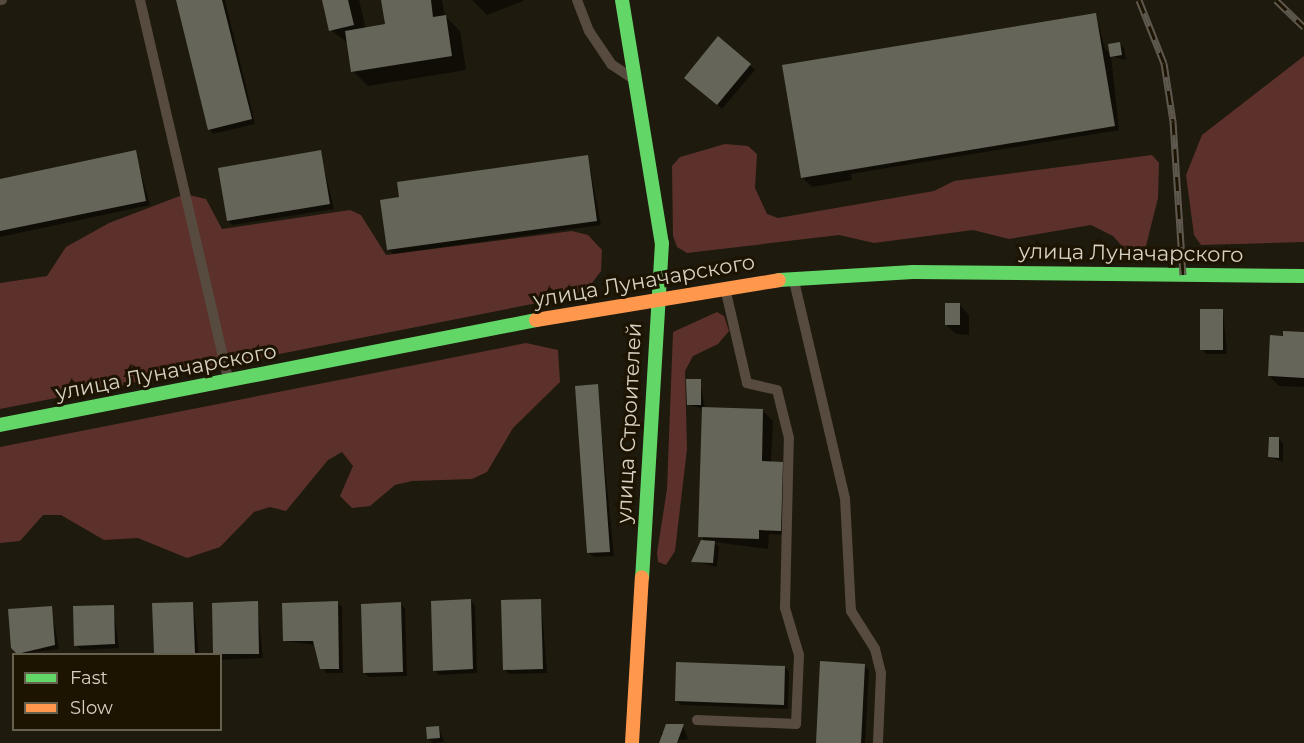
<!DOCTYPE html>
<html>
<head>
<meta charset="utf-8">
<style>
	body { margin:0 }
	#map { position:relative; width:1304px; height:743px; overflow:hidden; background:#1e1a0e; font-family:Montserrat,sans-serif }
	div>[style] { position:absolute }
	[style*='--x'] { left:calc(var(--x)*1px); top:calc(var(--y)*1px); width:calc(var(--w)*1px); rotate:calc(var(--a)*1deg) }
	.green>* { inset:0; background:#5d312b }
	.shadow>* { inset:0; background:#0007 }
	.building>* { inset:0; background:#65655a }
	.lane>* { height:10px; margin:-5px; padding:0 5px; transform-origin:5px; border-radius:5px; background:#574a3e }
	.fast>* { height:14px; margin:-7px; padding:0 7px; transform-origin:7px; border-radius:7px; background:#63d668 }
	.slow>* { height:14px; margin:-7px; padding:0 7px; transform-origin:7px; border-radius:7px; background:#ff974d }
	.rail>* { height:7px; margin-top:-3.5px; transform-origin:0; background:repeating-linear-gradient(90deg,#1c1401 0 14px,#5f584f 0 28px); box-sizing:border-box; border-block:2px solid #5f584f }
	span { translate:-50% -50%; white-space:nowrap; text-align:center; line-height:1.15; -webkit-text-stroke:6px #1c1401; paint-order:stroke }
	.street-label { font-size:21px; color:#d6d1c4 }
	.legend { position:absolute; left:12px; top:653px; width:210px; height:78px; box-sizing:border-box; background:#1c1401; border:2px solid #66604f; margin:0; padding:8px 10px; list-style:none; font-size:18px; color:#d6d1c4 }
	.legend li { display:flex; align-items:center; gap:12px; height:30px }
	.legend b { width:30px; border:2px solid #66604f }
</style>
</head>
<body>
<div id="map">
	<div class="green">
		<i style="clip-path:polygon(1304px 56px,1304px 242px,1201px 245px,1194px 235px,1186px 175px,1202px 135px)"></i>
		<i style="clip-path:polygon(725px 144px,748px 146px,757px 154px,755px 188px,767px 214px,778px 218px,934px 191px,954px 181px,1152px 155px,1159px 163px,1158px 198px,1144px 254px,1129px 254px,1113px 236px,1091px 225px,1009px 239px,973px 230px,874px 243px,839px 235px,687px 253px,677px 247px,673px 236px,672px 166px,680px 157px)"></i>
		<i style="clip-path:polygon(185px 194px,206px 199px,222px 229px,350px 210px,361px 215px,386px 255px,572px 231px,588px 235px,602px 250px,601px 271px,589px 287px,573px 296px,0 409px,0 283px,47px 276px,66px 247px,109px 223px)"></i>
		<i style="clip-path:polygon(717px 312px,724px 316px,729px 331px,718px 344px,693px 356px,685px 371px,687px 449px,675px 551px,666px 565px,658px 562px,657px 553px,667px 489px,673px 332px)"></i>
		<i style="clip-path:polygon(526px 343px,558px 350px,560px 382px,513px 428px,487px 472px,472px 479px,412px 481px,395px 485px,370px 506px,352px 508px,340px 496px,353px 466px,342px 452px,328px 460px,286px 511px,270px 507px,254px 512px,220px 547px,187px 558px,138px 538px,104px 540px,61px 515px,43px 515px,20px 541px,0 543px,0 447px)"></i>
	</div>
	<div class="shadow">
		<i style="clip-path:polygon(177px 0,225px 0,255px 124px,213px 134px,209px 129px)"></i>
		<i style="clip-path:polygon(323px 0,359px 0,366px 29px,387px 26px,383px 0,442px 0,445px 16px,460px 31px,466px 70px,368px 86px,353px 71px,349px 44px,331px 30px)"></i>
		<i style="clip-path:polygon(472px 0,523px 0,523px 1px,487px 15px)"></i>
		<i style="clip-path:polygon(1096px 14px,1105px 49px,1111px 54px,1120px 44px,1124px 48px,1126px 60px,1111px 56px,1119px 130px,851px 174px,852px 180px,812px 187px,802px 177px)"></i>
		<i style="clip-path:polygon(718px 38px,755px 70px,722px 109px,690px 82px)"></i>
		<i style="clip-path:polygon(135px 152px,150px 205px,0 237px,0 180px)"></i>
		<i style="clip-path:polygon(320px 152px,334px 209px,233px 225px,228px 221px)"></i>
		<i style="clip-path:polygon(588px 157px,601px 225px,393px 254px,388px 249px)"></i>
		<i style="clip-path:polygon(960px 305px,969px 315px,969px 335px,956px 334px,946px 325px)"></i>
		<i style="clip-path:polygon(1223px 311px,1227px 354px,1206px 354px,1202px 349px)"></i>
		<i style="clip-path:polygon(1304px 335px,1304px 387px,1279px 386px,1269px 376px,1271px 336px)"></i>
		<i style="clip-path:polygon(700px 381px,705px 408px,763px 411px,773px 421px,771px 463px,787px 468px,785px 535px,769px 534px,768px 549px,714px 542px,719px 547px,717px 567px,693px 561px,694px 552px,702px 552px,703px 540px,704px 409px,688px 405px)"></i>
		<i style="clip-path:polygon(597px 386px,614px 556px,594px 557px,589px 553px)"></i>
		<i style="clip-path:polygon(1279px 439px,1283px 443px,1283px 462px,1269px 457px)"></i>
		<i style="clip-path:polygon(471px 601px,475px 606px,477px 673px,439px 675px,434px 670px)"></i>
		<i style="clip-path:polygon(541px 601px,547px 673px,509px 674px,505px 669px)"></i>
		<i style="clip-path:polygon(193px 603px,199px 654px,156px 654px,154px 605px)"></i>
		<i style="clip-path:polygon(257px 603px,263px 658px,220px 660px,215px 654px,213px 604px)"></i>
		<i style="clip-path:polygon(337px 603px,342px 607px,343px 673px,326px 673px,315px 645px,285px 641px)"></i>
		<i style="clip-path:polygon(400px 604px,405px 608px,407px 676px,369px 677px,364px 673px)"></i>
		<i style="clip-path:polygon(113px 606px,119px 648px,81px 650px,76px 645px)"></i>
		<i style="clip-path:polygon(51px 607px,59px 649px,19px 654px,12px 647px)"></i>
		<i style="clip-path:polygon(220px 662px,222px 664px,222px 676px,220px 676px)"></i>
		<i style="clip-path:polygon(864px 665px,869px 670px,865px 743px,817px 743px)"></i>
		<i style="clip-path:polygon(785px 667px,789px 672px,788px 709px,681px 705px,676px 700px)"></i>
		<i style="clip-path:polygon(683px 726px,688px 739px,661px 743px,661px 733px)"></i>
		<i style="clip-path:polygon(439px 727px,444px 742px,433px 743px,428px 738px)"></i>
		<i style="clip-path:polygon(173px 730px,200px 730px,200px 731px,174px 731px)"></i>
	</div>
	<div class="building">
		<i style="clip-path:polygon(176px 0,222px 0,252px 119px,208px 130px)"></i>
		<i style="clip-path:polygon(322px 0,348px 0,354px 25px,329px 31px)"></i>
		<i style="clip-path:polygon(381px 0,431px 0,433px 17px,446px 15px,452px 56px,351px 72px,345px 31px,385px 24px)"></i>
		<i style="clip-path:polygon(1096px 13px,1115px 126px,801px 178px,782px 65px)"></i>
		<i style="clip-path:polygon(718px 36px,751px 64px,717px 105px,684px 78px)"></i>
		<i style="clip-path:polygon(1120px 42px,1122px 55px,1110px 57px,1108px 44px)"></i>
		<i style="clip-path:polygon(136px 150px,146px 201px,0 231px,0 179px)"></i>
		<i style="clip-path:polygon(321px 150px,330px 204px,227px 221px,218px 168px)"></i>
		<i style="clip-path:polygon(588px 155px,597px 221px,387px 250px,380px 200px,399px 197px,397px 182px)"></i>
		<i style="clip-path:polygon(945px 303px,960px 303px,960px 325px,945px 325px)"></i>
		<i style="clip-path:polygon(1200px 309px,1223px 309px,1223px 350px,1200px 350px)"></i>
		<i style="clip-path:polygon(1283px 331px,1304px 332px,1304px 378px,1268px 376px,1270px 335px,1283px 336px)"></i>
		<i style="clip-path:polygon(686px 379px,701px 379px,701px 405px,687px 405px)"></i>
		<i style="clip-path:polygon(598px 384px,610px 552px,587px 553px,575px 386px)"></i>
		<i style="clip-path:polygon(702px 407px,763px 409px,762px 461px,783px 462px,781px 531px,759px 530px,759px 539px,698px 537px)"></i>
		<i style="clip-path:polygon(1269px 437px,1279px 437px,1279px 458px,1268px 457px)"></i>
		<i style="clip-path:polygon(701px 540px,715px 541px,713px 563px,691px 562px)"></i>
		<i style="clip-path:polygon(471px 599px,473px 669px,433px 671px,431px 601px)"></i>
		<i style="clip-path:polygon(541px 599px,543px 669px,503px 670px,501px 600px)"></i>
		<i style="clip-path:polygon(258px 601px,259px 654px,213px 654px,212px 603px)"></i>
		<i style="clip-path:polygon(338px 601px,339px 669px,320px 669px,313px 641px,283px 641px,282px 603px)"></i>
		<i style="clip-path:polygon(193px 602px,195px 654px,154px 654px,152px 603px)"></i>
		<i style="clip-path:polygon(401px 602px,403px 672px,363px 673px,361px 604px)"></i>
		<i style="clip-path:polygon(114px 605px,115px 644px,74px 646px,73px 606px)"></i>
		<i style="clip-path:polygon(52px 606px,55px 645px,17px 654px,11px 648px,8px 609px)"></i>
		<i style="clip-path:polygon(820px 661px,865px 664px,861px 743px,816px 743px)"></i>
		<i style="clip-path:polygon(676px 662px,785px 666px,784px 705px,675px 701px)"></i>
		<i style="clip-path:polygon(666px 724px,684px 724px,677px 743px,659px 743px)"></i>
		<i style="clip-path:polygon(439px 726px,440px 738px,427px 739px,426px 727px)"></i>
	</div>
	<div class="lane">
		<i style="--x:0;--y:0;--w:2;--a:0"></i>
		<i style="--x:140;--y:0;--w:391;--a:76.9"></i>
		<i style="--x:577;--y:0;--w:33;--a:69"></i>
		<i style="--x:589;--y:31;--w:40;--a:56"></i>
		<i style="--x:611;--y:64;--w:23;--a:34"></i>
		<i style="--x:794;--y:281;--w:223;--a:76.8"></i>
		<i style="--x:845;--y:498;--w:113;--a:87"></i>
		<i style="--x:851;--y:611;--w:45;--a:57.7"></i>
		<i style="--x:875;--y:649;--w:25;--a:76"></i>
		<i style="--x:881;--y:673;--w:70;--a:92.5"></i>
		<i style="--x:697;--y:720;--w:99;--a:2.3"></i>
		<i style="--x:796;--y:724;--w:69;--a:-87.5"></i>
		<i style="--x:799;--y:655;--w:49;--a:-106.6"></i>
		<i style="--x:785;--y:608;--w:170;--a:-88.7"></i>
		<i style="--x:789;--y:438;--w:49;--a:-104"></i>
		<i style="--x:777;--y:390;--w:31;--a:-167"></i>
		<i style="--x:747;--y:383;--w:98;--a:-103"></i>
	</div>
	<div class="fast">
		<i style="--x:622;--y:0;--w:246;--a:80.7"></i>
		<i style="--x:662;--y:243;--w:335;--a:93.4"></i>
		<i style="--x:779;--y:280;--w:134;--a:-3.4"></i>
		<i style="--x:913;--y:272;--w:391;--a:0.6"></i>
		<i style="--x:0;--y:425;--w:546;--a:-11.08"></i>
	</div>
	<div class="slow">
		<i style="--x:536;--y:320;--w:246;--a:-9.3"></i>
		<i style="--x:632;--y:743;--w:166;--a:-86.6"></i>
	</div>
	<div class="rail">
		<i style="--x:1139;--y:0;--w:68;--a:68.4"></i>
		<i style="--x:1164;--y:63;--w:59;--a:81.2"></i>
		<i style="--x:1173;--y:121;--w:154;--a:86.3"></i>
		<i style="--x:1276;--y:0;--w:39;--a:44"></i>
	</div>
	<div class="street-label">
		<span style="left:1131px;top:253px;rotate:1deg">улица Луначарского</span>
		<span style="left:644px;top:281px;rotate:-10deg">улица Луначарского</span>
		<span style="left:166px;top:372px;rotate:-11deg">улица Луначарского</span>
		<span style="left:629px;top:423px;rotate:-87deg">улица Строителей</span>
	</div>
	<ul class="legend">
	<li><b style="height:8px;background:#63d668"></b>Fast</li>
	<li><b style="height:8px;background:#ff974d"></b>Slow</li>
	</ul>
</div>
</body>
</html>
